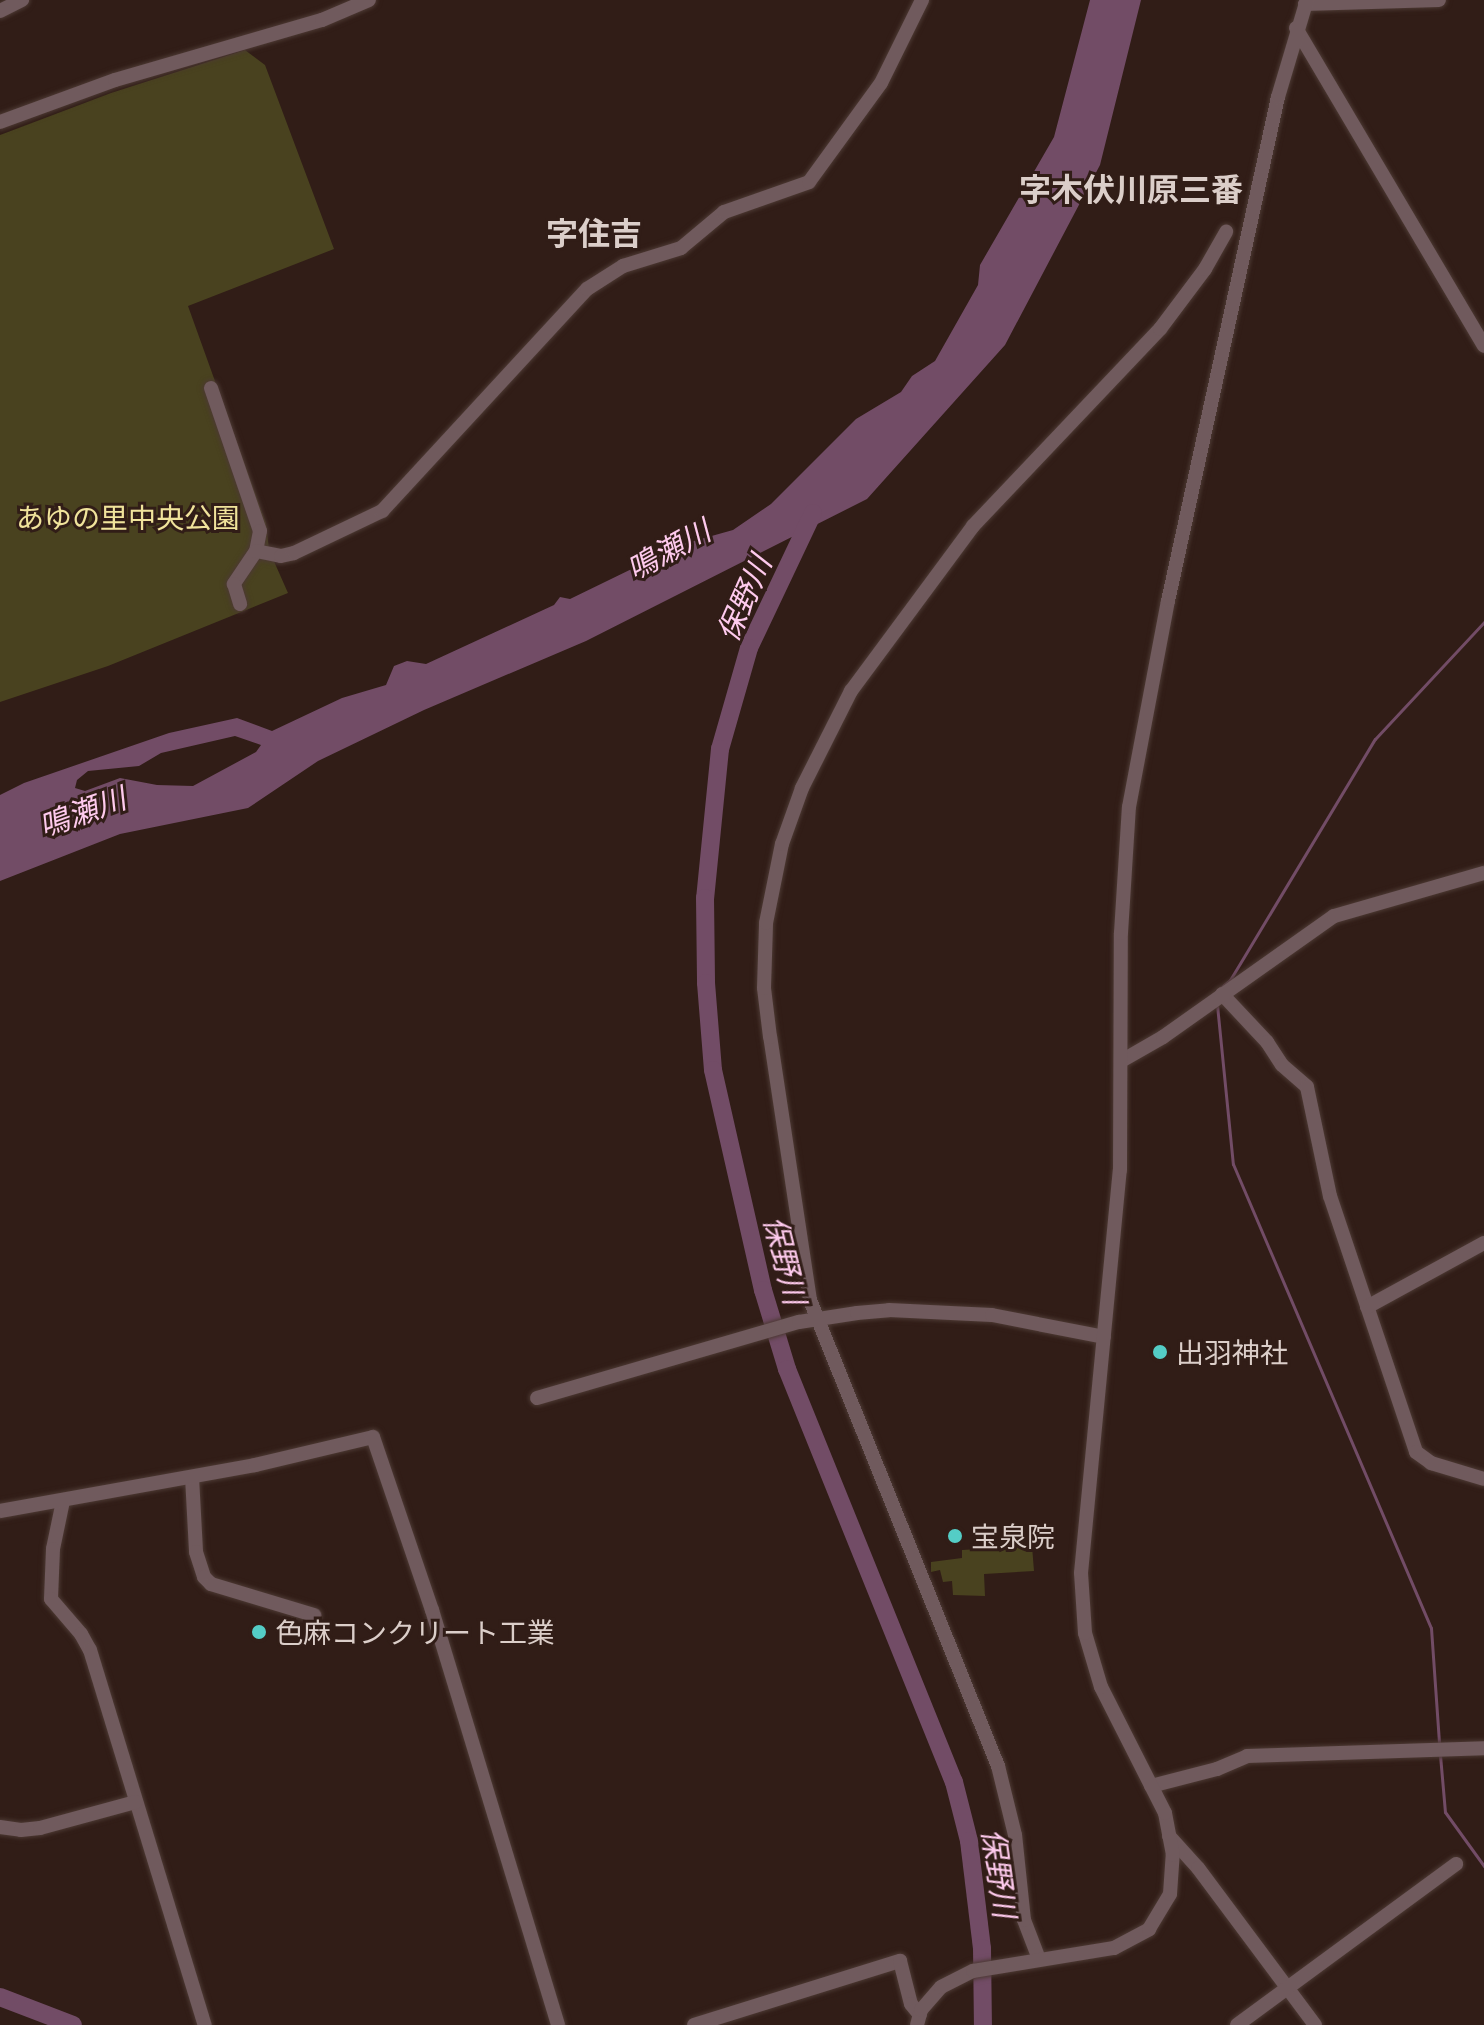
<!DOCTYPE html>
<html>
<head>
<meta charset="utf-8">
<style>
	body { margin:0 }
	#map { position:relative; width:1484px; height:2025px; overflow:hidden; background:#311d17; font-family:Lato,"Noto Sans JP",sans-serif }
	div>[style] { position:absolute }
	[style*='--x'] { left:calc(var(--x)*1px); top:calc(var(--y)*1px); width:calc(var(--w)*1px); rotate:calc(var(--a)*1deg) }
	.green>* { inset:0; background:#49421f }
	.water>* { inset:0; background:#724c66 }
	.stream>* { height:3px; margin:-1.5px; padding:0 1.5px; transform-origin:1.5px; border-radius:1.5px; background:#724c66 }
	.river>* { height:18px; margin:-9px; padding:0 9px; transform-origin:9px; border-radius:9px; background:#724c66 }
	.roads { filter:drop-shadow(0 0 2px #4c3933) drop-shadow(0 0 2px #4c3933) }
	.minor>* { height:14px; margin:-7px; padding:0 7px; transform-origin:7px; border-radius:7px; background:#705a5d }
	.dots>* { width:22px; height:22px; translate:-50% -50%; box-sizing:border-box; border:4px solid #311d17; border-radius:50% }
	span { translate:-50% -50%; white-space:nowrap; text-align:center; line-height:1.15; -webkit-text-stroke:6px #311d17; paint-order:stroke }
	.park-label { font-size:28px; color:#f0e39b }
	.poi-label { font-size:28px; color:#dbcec9 }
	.left { translate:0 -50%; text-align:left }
	.water-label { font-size:30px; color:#fecaed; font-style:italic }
	.quarter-label { font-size:32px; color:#dbcec9; font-weight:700 }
</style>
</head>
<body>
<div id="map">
	<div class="green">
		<i style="clip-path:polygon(245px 50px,265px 65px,334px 249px,188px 306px,266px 523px,269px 550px,288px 593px,108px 666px,0 702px,0 135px,111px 93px)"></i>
		<i style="clip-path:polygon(1032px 1546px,1034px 1571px,984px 1574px,985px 1596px,953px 1595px,952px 1581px,943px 1582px,940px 1570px,931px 1572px,931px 1562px,962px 1558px,962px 1550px)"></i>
	</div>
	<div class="water">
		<i style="clip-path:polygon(evenodd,1090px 0,1141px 0,1100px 165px,1005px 345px,867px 499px,586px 641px,424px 710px,318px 761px,248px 808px,120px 834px,0 881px,0 795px,24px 783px,169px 733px,237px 718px,272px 731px,342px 698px,386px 685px,394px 666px,407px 661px,426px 664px,554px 605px,560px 597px,570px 599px,683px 544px,733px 530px,771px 504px,856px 419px,901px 392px,912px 376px,935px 361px,978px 285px,980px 265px,1054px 137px,1090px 0,235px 736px,261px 745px,256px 752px,193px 786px,157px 785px,120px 778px,85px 791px,75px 788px,77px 780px,88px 771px,139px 766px,161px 753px,235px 736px)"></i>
	</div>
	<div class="stream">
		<i style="--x:1219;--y:989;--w:14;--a:-39"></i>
		<i style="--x:1230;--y:980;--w:281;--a:-59"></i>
		<i style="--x:1375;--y:739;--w:160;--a:-47"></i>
		<i style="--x:1217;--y:1005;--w:160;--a:84.3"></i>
		<i style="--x:1233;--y:1164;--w:504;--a:66.89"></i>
		<i style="--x:1431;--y:1628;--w:115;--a:86"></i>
		<i style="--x:1440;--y:1755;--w:57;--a:85"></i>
		<i style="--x:1445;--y:1812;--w:67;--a:54.2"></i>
	</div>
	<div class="river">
		<i style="--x:813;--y:513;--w:149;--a:115.4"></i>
		<i style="--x:749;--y:648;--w:105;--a:106"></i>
		<i style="--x:720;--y:749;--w:150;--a:95.7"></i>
		<i style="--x:705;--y:898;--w:85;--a:89.3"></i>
		<i style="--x:706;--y:983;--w:87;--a:85.4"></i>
		<i style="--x:713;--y:1070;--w:226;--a:77.2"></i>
		<i style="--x:763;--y:1290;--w:83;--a:73.1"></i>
		<i style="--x:787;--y:1369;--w:445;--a:68"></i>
		<i style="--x:954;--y:1782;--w:61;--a:75.7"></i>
		<i style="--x:969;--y:1841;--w:108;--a:83.1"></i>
		<i style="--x:982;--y:1948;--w:77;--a:89.3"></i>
		<i style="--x:0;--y:1997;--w:78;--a:21"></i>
	</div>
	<div class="roads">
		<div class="minor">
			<i style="--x:1305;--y:4;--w:134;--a:-1.7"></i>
			<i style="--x:0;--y:11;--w:25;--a:-27"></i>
			<i style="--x:1296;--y:28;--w:369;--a:59.4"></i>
			<i style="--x:0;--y:122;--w:122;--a:-20.1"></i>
			<i style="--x:115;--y:80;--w:216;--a:-16.2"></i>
			<i style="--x:322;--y:20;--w:51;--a:-23.1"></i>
			<i style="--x:211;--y:388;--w:151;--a:71.1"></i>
			<i style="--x:260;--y:531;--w:20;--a:101"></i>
			<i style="--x:256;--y:551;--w:40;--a:124"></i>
			<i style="--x:234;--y:584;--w:21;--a:73"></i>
			<i style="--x:256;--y:551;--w:25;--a:11"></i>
			<i style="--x:281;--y:556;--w:13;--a:-13"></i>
			<i style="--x:294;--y:553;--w:98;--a:-25.5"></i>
			<i style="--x:382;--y:511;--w:302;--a:-47.3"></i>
			<i style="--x:587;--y:289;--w:43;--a:-32.6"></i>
			<i style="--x:623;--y:266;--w:61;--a:-17.2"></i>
			<i style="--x:681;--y:248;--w:56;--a:-39.9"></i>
			<i style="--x:724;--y:212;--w:90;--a:-19.4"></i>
			<i style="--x:809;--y:182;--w:122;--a:-54"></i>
			<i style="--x:881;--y:83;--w:93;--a:-63.7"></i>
			<i style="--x:1222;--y:994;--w:66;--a:46.8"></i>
			<i style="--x:1267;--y:1042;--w:27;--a:57"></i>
			<i style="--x:1282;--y:1065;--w:33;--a:41"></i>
			<i style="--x:1307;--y:1087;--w:111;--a:78.1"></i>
			<i style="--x:1330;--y:1196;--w:270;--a:71.4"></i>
			<i style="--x:1416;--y:1452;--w:19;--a:36"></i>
			<i style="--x:1431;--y:1463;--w:55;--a:16.8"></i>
			<i style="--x:1123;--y:1060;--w:46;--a:-29.9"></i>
			<i style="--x:1163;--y:1037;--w:209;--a:-35.3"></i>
			<i style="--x:1334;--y:916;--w:156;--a:-16"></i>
			<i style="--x:1367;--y:1307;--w:133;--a:-28.7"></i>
			<i style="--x:537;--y:1398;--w:273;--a:-16.2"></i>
			<i style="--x:799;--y:1322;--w:59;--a:-8.8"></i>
			<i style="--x:857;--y:1313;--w:32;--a:-5"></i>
			<i style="--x:889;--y:1310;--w:103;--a:2.8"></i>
			<i style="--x:992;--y:1315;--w:114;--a:11.1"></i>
			<i style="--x:192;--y:1477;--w:75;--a:86.9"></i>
			<i style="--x:196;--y:1552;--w:26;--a:72"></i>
			<i style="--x:204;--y:1577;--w:10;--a:45"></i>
			<i style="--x:211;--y:1584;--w:108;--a:16.8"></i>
			<i style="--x:63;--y:1501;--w:49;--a:101.8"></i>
			<i style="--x:53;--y:1549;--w:50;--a:92.3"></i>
			<i style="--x:51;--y:1599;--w:46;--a:49.4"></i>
			<i style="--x:81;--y:1634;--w:18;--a:61"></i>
			<i style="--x:90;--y:1650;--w:392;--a:73"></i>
			<i style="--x:0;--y:1511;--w:259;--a:-10.2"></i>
			<i style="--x:255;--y:1465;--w:121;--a:-13.3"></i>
			<i style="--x:373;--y:1437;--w:183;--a:71.2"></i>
			<i style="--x:432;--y:1610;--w:434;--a:73.1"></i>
			<i style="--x:1151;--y:1786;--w:68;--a:-14.4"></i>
			<i style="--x:1217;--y:1769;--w:33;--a:-23"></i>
			<i style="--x:1247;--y:1756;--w:237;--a:-1.9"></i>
			<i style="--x:0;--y:1827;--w:21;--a:8"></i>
			<i style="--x:21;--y:1830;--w:19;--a:-6"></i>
			<i style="--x:40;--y:1828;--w:99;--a:-15.2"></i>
			<i style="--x:1169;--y:1836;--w:43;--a:47.8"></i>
			<i style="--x:1198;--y:1868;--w:196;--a:53.3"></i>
			<i style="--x:1039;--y:1959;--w:42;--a:-111"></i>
			<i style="--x:1024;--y:1920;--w:85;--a:-96"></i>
			<i style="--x:1015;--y:1835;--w:71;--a:-103.8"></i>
			<i style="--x:998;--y:1766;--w:502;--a:-111.97"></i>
			<i style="--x:810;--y:1300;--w:266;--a:-98.6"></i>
			<i style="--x:770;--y:1037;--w:49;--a:-97"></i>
			<i style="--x:764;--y:988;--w:65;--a:-88.2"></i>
			<i style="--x:766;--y:923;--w:81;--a:-78.6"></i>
			<i style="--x:782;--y:844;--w:59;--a:-70.3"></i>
			<i style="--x:802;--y:788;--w:109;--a:-63.2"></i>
			<i style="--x:851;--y:691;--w:205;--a:-53.5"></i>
			<i style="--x:973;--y:526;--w:272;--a:-46.5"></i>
			<i style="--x:1160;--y:329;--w:75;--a:-53.1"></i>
			<i style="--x:1205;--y:269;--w:43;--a:-60.4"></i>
			<i style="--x:694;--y:2025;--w:216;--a:-17.3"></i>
			<i style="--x:900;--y:1961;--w:44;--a:75.7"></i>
			<i style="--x:911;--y:2004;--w:14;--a:51"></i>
			<i style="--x:917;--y:2025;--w:16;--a:-75"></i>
			<i style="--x:921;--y:2010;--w:30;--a:-49"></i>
			<i style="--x:941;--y:1987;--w:36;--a:-27"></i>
			<i style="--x:973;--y:1971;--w:143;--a:-9.3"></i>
			<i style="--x:1114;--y:1948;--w:40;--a:-28"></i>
			<i style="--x:1149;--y:1929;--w:41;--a:-59"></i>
			<i style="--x:1170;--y:1894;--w:39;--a:-86"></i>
			<i style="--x:1173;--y:1855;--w:43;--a:-100.8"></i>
			<i style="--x:1165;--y:1813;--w:141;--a:-116.9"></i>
			<i style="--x:1101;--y:1687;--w:56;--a:-106.5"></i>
			<i style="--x:1085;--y:1633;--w:60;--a:-93.8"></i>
			<i style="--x:1081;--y:1573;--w:405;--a:-84.5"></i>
			<i style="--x:1120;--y:1170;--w:237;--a:-89.8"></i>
			<i style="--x:1121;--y:933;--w:126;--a:-86.4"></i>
			<i style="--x:1129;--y:807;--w:210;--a:-79.3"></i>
			<i style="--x:1168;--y:601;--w:516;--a:-77.69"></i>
			<i style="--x:1278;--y:97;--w:101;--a:-73.4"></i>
			<i style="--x:1237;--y:2025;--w:272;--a:-36.3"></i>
		</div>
	</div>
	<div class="dots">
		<i style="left:1160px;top:1352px;background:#54cdc6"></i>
		<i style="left:955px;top:1536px;background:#54cdc6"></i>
		<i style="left:259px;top:1632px;background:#54cdc6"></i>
	</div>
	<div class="park-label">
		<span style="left:128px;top:517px">あゆの里中央公園</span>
	</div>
	<div class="poi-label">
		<span class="left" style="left:1176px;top:1352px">出羽神社</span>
		<span class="left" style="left:971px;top:1536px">宝泉院</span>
		<span class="left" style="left:275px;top:1632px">色麻コンクリート工業</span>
	</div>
	<div class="water-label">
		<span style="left:668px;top:549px;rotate:-29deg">鳴瀬川</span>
		<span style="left:743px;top:598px;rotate:-66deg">保野川</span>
		<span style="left:82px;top:811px;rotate:-20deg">鳴瀬川</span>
		<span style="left:786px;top:1260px;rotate:76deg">保野川</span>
		<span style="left:1000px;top:1873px;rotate:82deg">保野川</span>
	</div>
	<div class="quarter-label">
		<span style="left:1131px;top:189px">字木伏川原三番</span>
		<span style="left:594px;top:233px">字住吉</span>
	</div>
</div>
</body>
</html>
